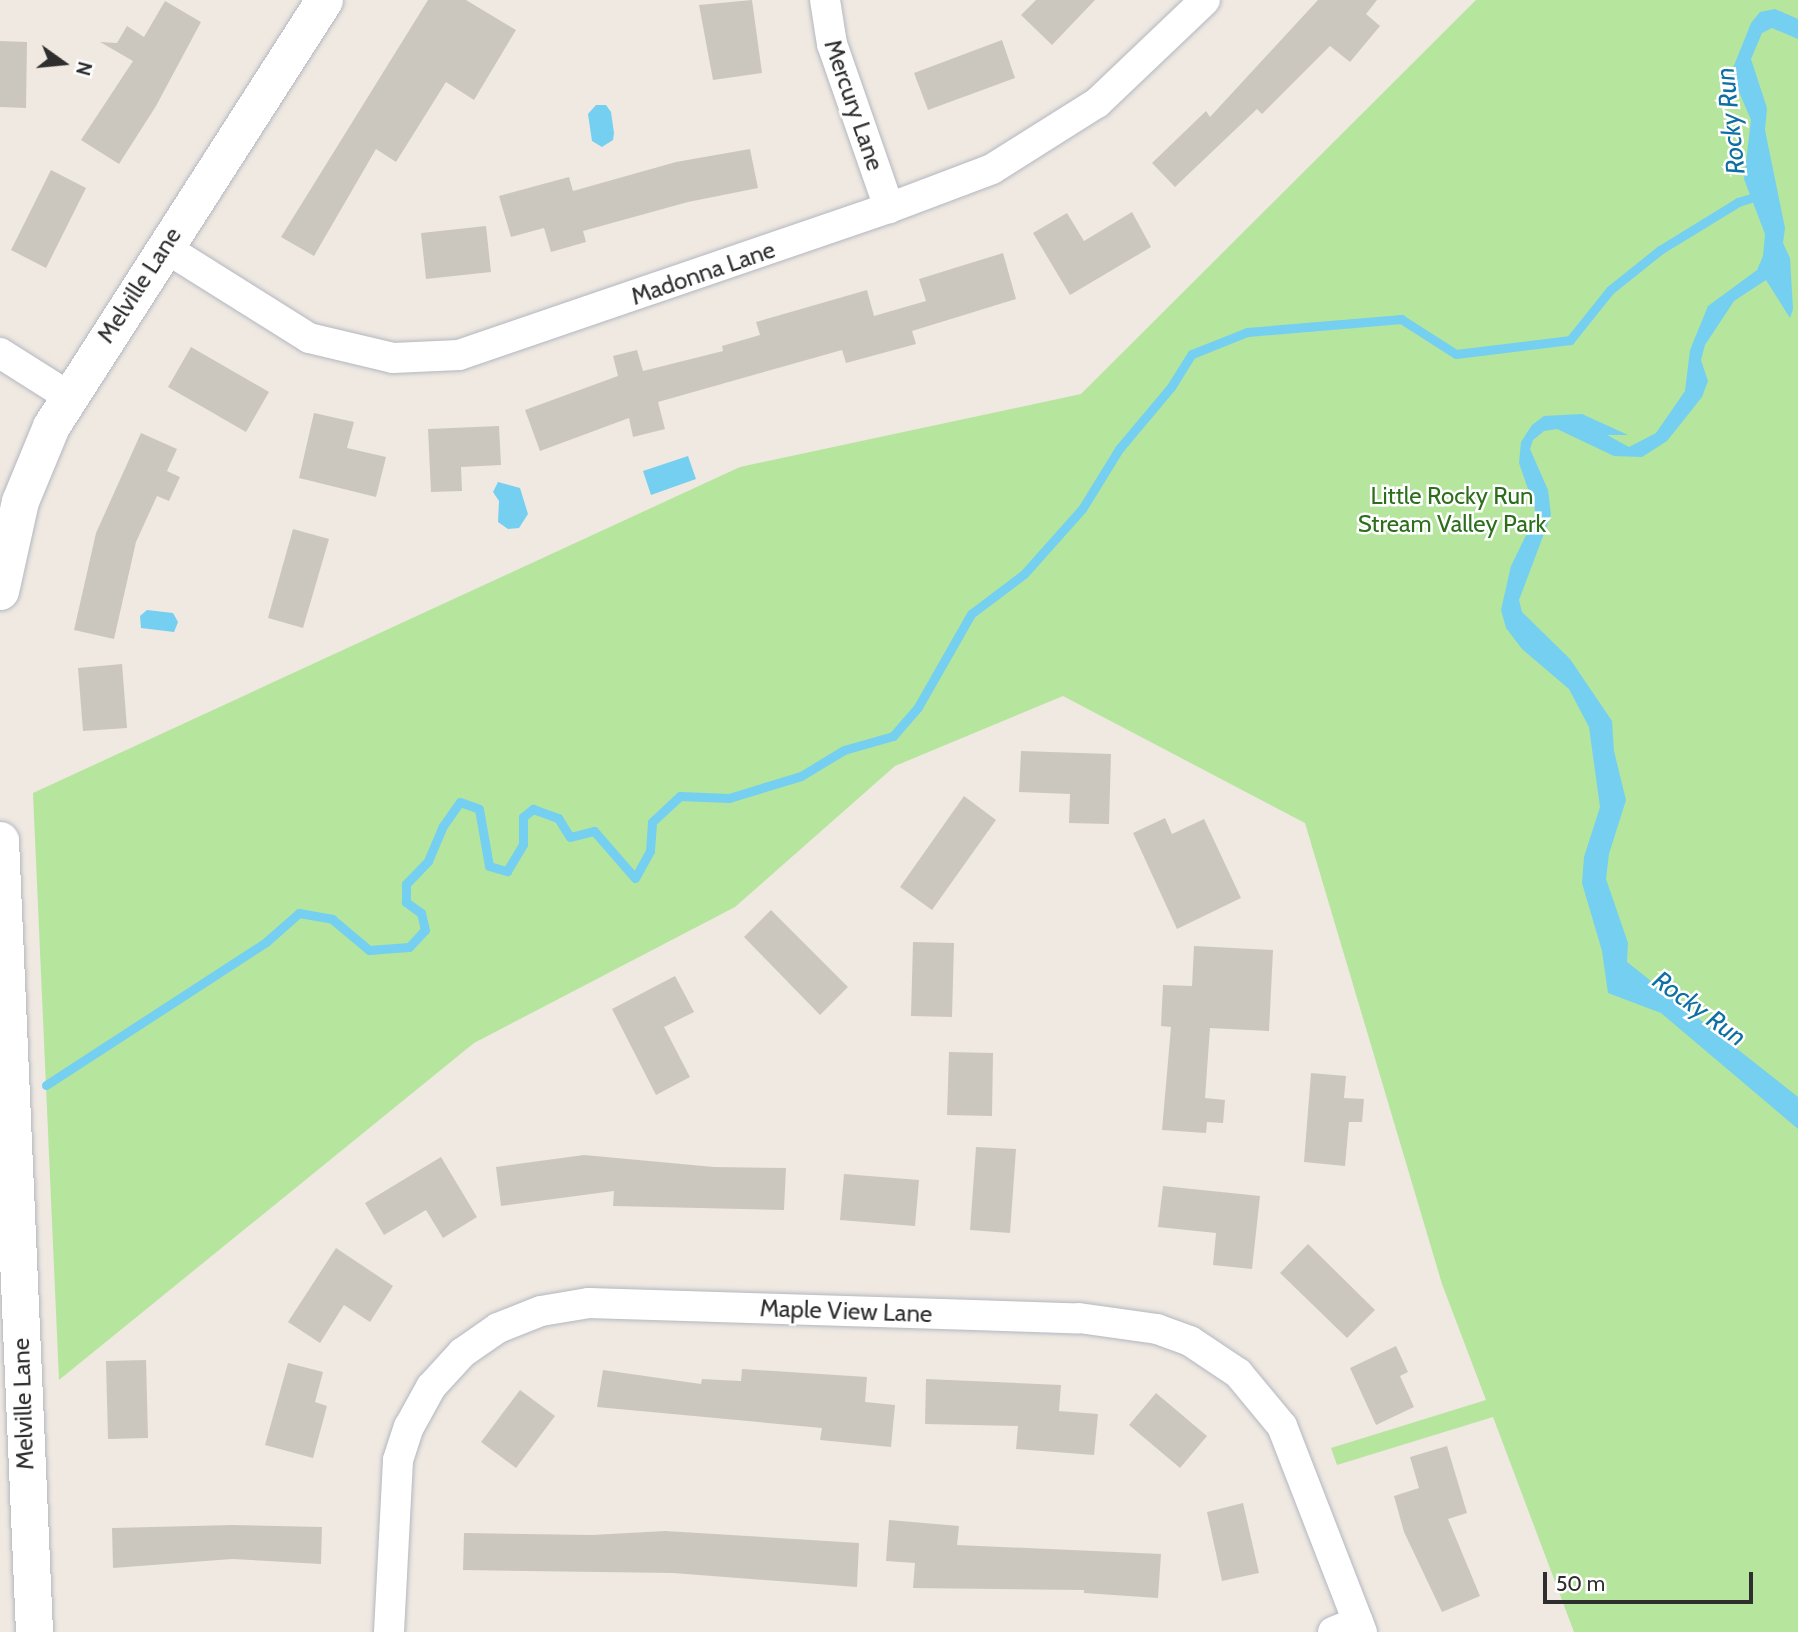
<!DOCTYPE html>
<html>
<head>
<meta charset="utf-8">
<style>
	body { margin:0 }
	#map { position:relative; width:1798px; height:1632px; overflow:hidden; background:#efe9e1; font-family:Cabin,sans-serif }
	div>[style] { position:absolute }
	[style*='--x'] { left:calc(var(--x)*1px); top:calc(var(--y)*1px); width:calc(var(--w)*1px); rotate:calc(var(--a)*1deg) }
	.green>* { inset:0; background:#b6e59e }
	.water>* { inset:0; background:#75cff0 }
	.stream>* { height:9px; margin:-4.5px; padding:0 4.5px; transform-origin:4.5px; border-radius:4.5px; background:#75cff0 }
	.building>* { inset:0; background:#cbc7bf }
	.roads { filter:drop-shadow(0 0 2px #b4b7c1) drop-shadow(0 0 2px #b4b7c1) }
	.minor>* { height:30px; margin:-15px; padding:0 15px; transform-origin:15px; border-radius:15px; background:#fff }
	.tertiary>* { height:37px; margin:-18.5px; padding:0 18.5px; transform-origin:18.5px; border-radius:18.5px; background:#fff }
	span { translate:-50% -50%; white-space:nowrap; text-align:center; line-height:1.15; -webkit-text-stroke:5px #fff; paint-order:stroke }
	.street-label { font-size:24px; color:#2e2e2e }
	.park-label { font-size:24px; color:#2c6e1b }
	.water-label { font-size:26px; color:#0d6fa3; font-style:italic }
	.north { position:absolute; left:28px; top:28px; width:70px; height:70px; -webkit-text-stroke:5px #fff; paint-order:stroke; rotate:105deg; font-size:19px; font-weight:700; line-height:28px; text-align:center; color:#2e2e2e }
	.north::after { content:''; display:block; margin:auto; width:24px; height:32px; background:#2e2e2e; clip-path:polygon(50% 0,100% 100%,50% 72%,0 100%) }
	.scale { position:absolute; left:1543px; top:1572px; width:210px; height:32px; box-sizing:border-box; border:4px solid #2e2e2e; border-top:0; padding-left:9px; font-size:21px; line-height:24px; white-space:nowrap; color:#2e2e2e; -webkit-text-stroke:5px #fff; paint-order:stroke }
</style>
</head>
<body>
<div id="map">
	<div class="green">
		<i style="clip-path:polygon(1476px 0,1798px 0,1798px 1632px,1574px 1632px,1493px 1417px,1337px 1465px,1331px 1448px,1486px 1400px,1442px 1284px,1305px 823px,1063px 696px,895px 766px,735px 907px,474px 1043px,59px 1380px,33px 793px,740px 467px,1081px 394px)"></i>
	</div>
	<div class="water">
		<i style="clip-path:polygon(1775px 9px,1798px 19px,1798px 39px,1772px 28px,1762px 33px,1751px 59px,1767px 108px,1765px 130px,1785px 228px,1783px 243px,1790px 258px,1793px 309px,1790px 318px,1766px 280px,1734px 301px,1705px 345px,1701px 360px,1708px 381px,1702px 397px,1667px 441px,1642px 457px,1614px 456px,1557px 429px,1544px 431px,1533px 440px,1530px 449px,1548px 490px,1551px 515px,1519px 600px,1522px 612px,1570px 659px,1612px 721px,1614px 751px,1626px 800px,1609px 854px,1606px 879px,1628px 943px,1627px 962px,1798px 1097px,1798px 1129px,1661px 1013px,1608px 993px,1602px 951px,1582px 883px,1584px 857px,1600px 807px,1589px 727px,1569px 689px,1522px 649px,1506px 628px,1501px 610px,1511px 566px,1533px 521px,1535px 509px,1519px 463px,1521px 442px,1532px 425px,1544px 416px,1582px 414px,1628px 435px,1607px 435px,1629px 447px,1656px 433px,1685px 391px,1690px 350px,1708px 306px,1757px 270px,1763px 256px,1765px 234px,1744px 179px,1751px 120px,1731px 73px,1751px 23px,1760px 12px)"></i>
		<i style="clip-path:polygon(596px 105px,606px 105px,611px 112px,614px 133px,613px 140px,602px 147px,592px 141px,588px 114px)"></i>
		<i style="clip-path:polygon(688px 456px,696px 479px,651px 495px,643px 471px)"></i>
		<i style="clip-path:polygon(498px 482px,520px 488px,528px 514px,519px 528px,508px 529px,498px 522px,499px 501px,493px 492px)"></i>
		<i style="clip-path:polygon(147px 610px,173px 613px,178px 622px,174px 632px,141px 628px,140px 616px)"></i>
	</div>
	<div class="stream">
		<i style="--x:46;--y:1085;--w:262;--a:-33"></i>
		<i style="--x:266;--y:942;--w:44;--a:-41.3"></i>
		<i style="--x:299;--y:913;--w:34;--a:10"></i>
		<i style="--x:332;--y:919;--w:48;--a:40"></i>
		<i style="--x:369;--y:950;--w:40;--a:-4.3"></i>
		<i style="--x:409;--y:947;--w:23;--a:-47"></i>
		<i style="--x:425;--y:930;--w:17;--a:-103"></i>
		<i style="--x:421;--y:913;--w:19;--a:-144"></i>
		<i style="--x:406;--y:902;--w:18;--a:-90"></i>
		<i style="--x:406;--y:884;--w:32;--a:-46"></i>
		<i style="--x:428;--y:861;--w:38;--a:-67"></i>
		<i style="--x:443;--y:826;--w:29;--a:-55"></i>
		<i style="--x:460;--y:802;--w:20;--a:20"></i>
		<i style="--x:479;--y:809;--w:58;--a:80"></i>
		<i style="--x:489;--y:866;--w:19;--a:16"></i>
		<i style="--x:507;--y:871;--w:31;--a:-59"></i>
		<i style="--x:523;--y:844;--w:27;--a:-90"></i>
		<i style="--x:523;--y:817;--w:13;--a:-39"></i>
		<i style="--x:533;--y:809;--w:27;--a:20"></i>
		<i style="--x:558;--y:818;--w:22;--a:58"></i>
		<i style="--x:570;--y:837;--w:25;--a:-14"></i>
		<i style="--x:594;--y:831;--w:62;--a:48.9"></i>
		<i style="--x:635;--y:878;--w:31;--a:-61"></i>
		<i style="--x:650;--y:851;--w:29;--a:-86"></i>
		<i style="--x:652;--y:822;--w:38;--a:-43"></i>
		<i style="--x:680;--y:796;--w:49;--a:2.3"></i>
		<i style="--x:729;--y:798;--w:75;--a:-17"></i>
		<i style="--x:801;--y:776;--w:50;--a:-31.2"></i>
		<i style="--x:844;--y:750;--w:51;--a:-15.9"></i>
		<i style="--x:893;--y:736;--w:38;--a:-49"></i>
		<i style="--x:918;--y:707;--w:107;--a:-60.3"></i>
		<i style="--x:971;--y:614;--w:66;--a:-37"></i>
		<i style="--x:1024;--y:574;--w:87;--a:-48.3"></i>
		<i style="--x:1082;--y:509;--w:70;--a:-58.3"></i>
		<i style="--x:1119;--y:449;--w:81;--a:-50"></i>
		<i style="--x:1171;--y:387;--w:39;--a:-58"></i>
		<i style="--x:1192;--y:354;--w:59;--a:-21.8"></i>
		<i style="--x:1247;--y:332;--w:155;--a:-4.8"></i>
		<i style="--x:1401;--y:319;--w:65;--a:32.5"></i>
		<i style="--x:1456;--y:354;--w:115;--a:-7"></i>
		<i style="--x:1570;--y:340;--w:64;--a:-51.3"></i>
		<i style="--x:1610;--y:290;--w:64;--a:-38.7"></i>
		<i style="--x:1660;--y:250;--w:92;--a:-31.6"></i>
		<i style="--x:1738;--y:202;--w:24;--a:-17"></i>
	</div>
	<div class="building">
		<i style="clip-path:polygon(428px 0,466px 0,516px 30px,474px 100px,446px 82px,396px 162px,376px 149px,314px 256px,281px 237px)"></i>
		<i style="clip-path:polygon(752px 0,762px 73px,713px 80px,699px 5px)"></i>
		<i style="clip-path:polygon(1036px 0,1095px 0,1052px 45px,1021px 15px)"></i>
		<i style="clip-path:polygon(1318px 0,1377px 0,1366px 14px,1380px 26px,1350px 62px,1330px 46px,1262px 114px,1257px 109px,1175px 187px,1152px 163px,1206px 111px,1210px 117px)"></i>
		<i style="clip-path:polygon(165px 1px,201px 22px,156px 106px,119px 164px,81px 140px,133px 61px,100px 42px,117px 43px,127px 26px,144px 37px)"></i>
		<i style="clip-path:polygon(1002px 40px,1015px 78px,928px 110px,914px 73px)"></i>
		<i style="clip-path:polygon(0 41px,27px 42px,26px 108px,0 107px)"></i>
		<i style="clip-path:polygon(750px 149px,758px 188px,688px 202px,583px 231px,586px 242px,551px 252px,544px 228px,511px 237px,499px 196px,569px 177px,573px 191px,676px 162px)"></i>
		<i style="clip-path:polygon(51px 170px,86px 188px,46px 268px,11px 250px)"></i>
		<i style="clip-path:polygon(1132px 212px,1151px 247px,1070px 295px,1033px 233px,1067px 213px,1084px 241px)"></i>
		<i style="clip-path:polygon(486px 226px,491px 272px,426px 279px,421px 233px)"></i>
		<i style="clip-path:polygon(1003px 253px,1016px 299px,912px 331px,916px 344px,846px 363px,842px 350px,658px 402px,665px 429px,633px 437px,629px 418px,540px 451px,525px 410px,618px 376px,613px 356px,637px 350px,643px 371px,723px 351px,722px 346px,760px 335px,756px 322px,867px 290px,874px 316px,926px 301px,919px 279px)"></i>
		<i style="clip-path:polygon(191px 347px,269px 392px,246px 432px,168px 387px)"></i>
		<i style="clip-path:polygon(314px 413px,354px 422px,347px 448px,386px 457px,376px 497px,299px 478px)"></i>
		<i style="clip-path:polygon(499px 426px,501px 465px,461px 467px,462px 491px,431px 492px,428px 429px)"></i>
		<i style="clip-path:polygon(141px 433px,177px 449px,167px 471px,180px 477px,169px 501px,157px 496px,136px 542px,114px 639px,74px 630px,96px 533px)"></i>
		<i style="clip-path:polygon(293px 529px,329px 539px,303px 628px,268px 618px)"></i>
		<i style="clip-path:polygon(122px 664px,127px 728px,83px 731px,78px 668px)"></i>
		<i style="clip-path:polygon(1021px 751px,1111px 754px,1109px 824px,1069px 823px,1070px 794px,1019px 792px)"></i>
		<i style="clip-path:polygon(964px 796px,996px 820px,932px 910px,900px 887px)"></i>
		<i style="clip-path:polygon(1165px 818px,1172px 834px,1204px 819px,1241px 898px,1177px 929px,1133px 833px)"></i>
		<i style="clip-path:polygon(771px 910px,848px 987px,820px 1015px,744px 937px)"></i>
		<i style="clip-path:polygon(913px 942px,954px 943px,952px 1017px,911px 1016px)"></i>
		<i style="clip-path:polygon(1194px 946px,1273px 950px,1269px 1031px,1210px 1028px,1205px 1098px,1225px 1100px,1223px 1123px,1207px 1122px,1206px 1133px,1162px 1130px,1171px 1027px,1161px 1026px,1163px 985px,1192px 986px)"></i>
		<i style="clip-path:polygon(675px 976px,694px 1012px,664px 1027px,690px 1077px,656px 1095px,612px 1009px)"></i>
		<i style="clip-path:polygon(949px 1052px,993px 1053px,992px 1116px,947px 1115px)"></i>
		<i style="clip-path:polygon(1311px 1073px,1346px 1076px,1344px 1098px,1364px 1099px,1362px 1122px,1349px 1122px,1345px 1166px,1304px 1162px)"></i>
		<i style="clip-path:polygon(976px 1147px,1016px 1149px,1010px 1233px,970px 1230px)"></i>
		<i style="clip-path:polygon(584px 1155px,714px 1167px,786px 1168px,784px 1210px,613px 1206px,614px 1191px,501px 1206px,496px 1167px)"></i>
		<i style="clip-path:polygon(441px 1157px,477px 1217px,443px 1238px,426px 1210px,384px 1235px,365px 1203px)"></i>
		<i style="clip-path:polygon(844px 1174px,919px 1180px,915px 1226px,840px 1220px)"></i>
		<i style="clip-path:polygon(1163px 1186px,1260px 1196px,1252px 1269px,1213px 1265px,1216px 1233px,1158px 1227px)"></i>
		<i style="clip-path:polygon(1308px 1244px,1375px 1310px,1347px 1338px,1280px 1273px)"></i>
		<i style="clip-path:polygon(336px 1248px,393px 1286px,370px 1322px,344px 1305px,320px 1343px,288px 1322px)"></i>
		<i style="clip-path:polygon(1396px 1346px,1408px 1372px,1400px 1376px,1414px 1407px,1376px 1425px,1350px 1368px)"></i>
		<i style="clip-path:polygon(146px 1360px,148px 1438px,108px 1439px,106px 1361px)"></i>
		<i style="clip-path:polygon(288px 1363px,323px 1372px,315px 1402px,327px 1406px,313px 1458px,265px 1445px)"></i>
		<i style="clip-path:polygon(742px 1369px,867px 1377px,865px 1402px,895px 1405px,891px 1447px,820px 1440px,822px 1428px,597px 1407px,603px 1370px,701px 1384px,702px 1379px,741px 1381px)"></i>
		<i style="clip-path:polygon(926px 1379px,1061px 1385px,1059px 1411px,1098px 1414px,1094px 1455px,1016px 1449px,1018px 1426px,925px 1424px)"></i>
		<i style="clip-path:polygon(520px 1390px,555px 1416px,516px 1468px,481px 1442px)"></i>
		<i style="clip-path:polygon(1156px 1393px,1207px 1436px,1180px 1468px,1129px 1425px)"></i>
		<i style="clip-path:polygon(1447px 1446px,1467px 1513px,1448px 1519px,1480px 1596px,1442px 1612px,1404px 1532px,1394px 1496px,1419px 1488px,1410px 1457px)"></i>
		<i style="clip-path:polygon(1243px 1503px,1259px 1573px,1222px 1581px,1207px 1512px)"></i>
		<i style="clip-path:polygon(889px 1520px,959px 1526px,957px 1545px,1161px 1554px,1158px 1598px,1084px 1593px,1084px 1590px,913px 1588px,915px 1563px,886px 1561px)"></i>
		<i style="clip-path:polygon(233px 1525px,322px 1527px,321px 1564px,232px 1559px,113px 1568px,112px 1528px)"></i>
		<i style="clip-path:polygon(665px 1531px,859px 1543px,857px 1587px,673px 1573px,463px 1570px,464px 1533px,592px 1535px)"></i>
	</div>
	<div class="roads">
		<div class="minor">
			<i style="--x:825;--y:0;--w:45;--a:81"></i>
			<i style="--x:832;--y:44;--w:174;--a:70.8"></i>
			<i style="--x:164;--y:247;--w:171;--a:32.1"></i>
			<i style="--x:309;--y:338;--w:86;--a:13.4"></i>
			<i style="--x:393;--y:358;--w:66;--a:-2.6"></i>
			<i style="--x:459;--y:355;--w:454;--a:-18.9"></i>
			<i style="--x:889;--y:208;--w:110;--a:-20.7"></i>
			<i style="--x:992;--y:169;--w:124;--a:-32.2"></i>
			<i style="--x:1097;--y:103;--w:149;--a:-43.6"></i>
			<i style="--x:0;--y:353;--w:80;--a:32.3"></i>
			<i style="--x:389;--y:1632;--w:172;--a:-87"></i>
			<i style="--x:398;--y:1460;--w:35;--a:-72"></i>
			<i style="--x:409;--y:1427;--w:46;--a:-61.2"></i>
			<i style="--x:431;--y:1387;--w:46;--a:-47.6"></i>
			<i style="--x:462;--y:1353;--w:44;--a:-34.8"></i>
			<i style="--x:498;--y:1328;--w:46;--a:-21.6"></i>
			<i style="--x:541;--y:1311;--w:49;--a:-9.5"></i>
			<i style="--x:589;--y:1303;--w:490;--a:1.8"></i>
			<i style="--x:1079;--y:1318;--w:79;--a:8"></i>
			<i style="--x:1157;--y:1329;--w:35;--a:20"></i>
			<i style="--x:1190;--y:1341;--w:58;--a:33.7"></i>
			<i style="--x:1238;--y:1373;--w:69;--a:50.3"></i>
			<i style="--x:1282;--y:1426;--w:221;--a:68.8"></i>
			<i style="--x:1333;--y:1632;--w:27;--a:-22"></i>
		</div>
		<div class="tertiary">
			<i style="--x:0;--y:591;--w:92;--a:-77.5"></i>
			<i style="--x:20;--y:501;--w:81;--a:-67.5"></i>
			<i style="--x:51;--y:426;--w:506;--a:-57.35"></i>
			<i style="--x:0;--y:840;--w:793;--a:87.54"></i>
		</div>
	</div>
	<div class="street-label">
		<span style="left:854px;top:105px;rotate:71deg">Mercury Lane</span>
		<span style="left:703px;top:273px;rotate:-19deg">Madonna Lane</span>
		<span style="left:139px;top:285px;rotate:-57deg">Melville Lane</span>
		<span style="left:846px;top:1311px;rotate:2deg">Maple View Lane</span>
		<span style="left:23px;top:1404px;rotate:-92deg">Melville Lane</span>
	</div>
	<div class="park-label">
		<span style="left:1452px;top:510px">Little Rocky Run<br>Stream Valley Park</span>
	</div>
	<div class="water-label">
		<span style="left:1731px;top:121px;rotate:-96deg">Rocky Run</span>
		<span style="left:1699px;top:1009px;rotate:36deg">Rocky Run</span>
	</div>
	<div class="north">N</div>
	<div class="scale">50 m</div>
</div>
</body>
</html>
